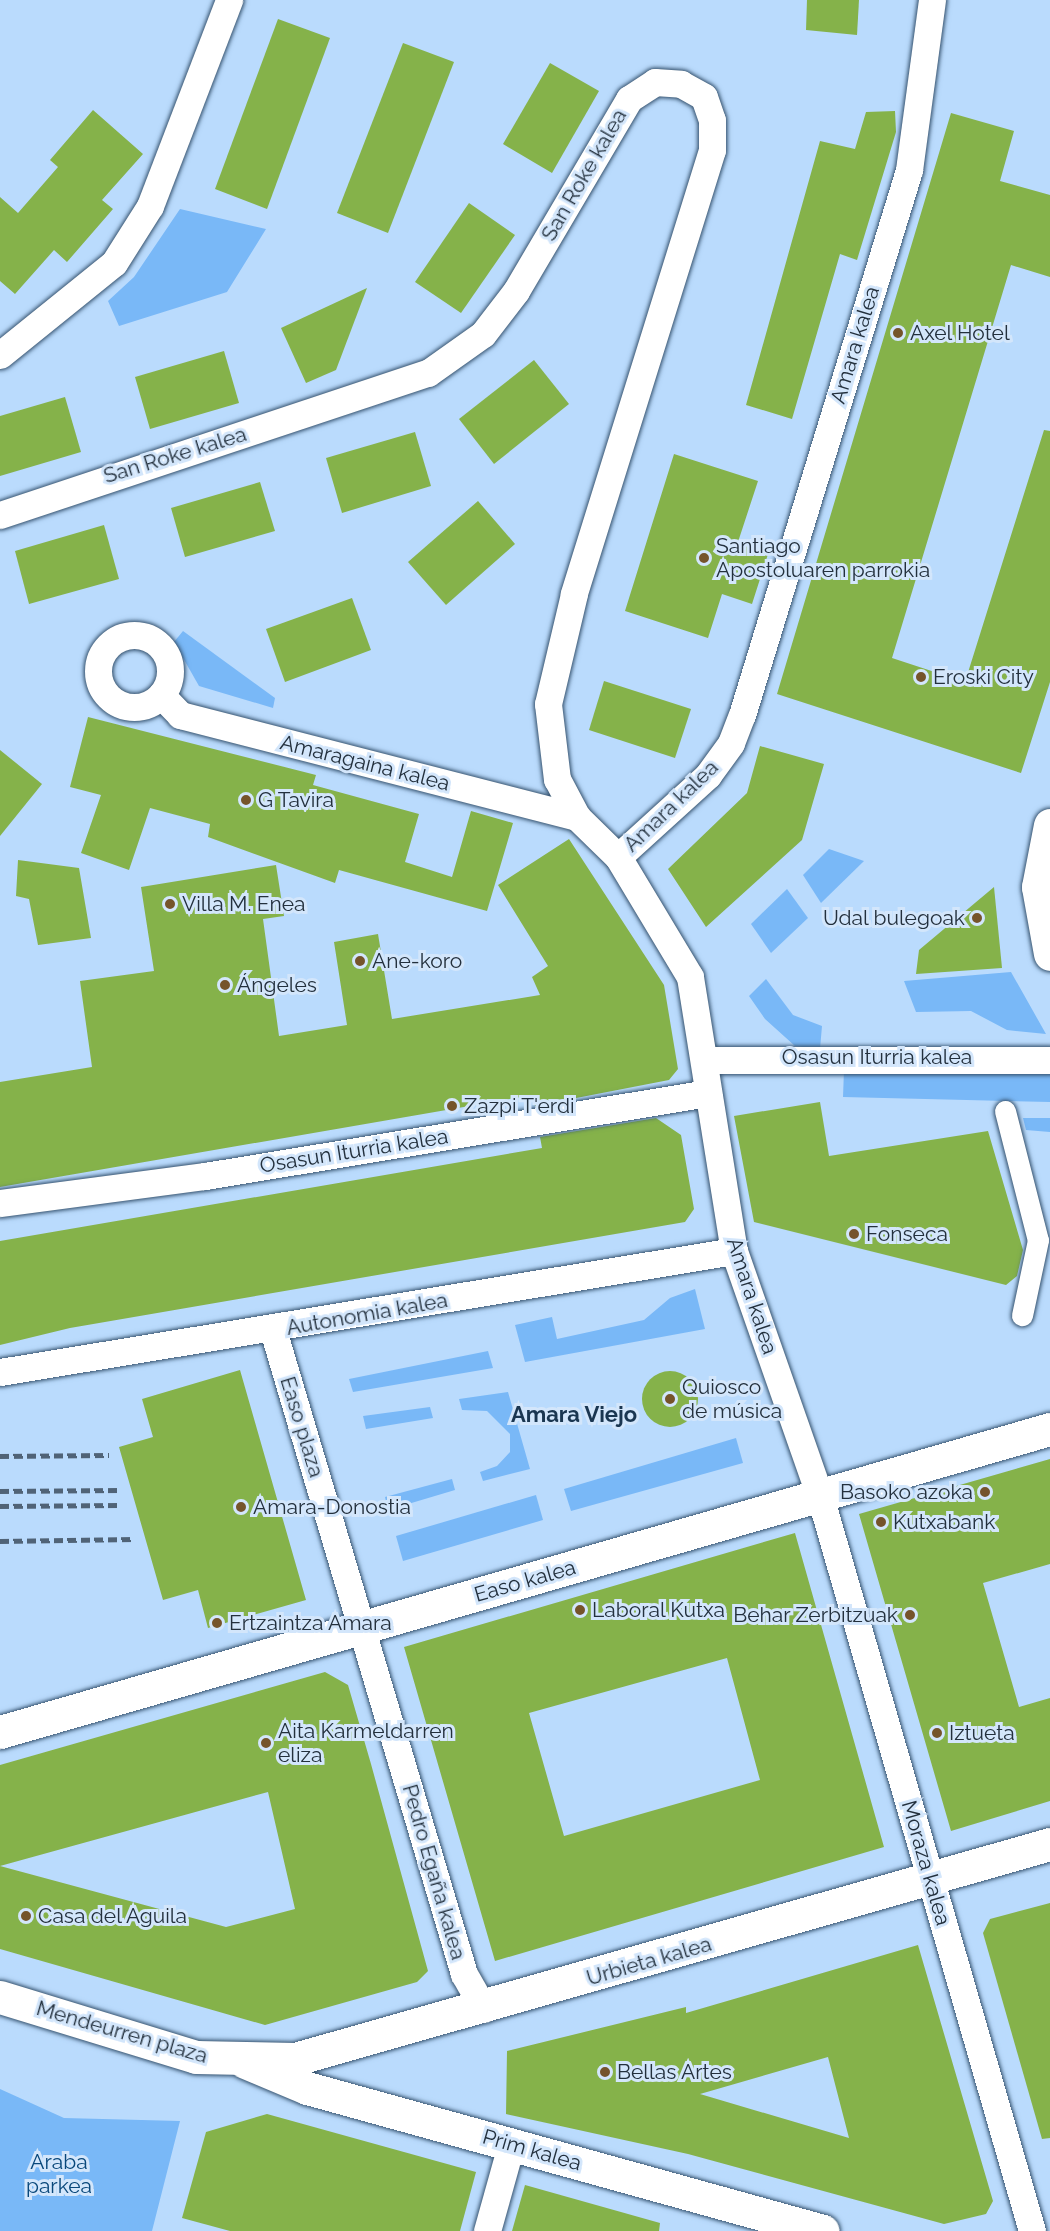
<!DOCTYPE html>
<html>
<head>
<meta charset="utf-8">
<style>
	body { margin:0 }
	#map { position:relative; width:1050px; height:2231px; overflow:hidden; background:#badbfd; font-family:Raleway,sans-serif }
	div>[style] { position:absolute }
	[style*='--x'] { left:calc(var(--x)*1px); top:calc(var(--y)*1px); width:calc(var(--w)*1px); rotate:calc(var(--a)*1deg) }
	.green>* { inset:0; background:#79b8f7 }
	.building>* { inset:0; background:#85b24a }
	.round { border-radius:50% }
	.roads { filter:drop-shadow(0 0 2px #36536f) drop-shadow(0 0 2px #36536f) }
	.pedestrian>* { height:21px; margin:-10.5px; padding:0 10.5px; transform-origin:10.5px; border-radius:10.5px; background:#fff }
	.minor>* { height:27px; margin:-13.5px; padding:0 13.5px; transform-origin:13.5px; border-radius:13.5px; background:#fff }
	.minor>.ring { margin:-13.5px; padding:0; box-sizing:content-box; background:none; border:27px solid #fff; border-radius:50% }
	.tertiary>* { height:33px; margin:-16.5px; padding:0 16.5px; transform-origin:16.5px; border-radius:16.5px; background:#fff }
	.secondary>* { height:33px; margin:-16.5px; padding:0 16.5px; transform-origin:16.5px; border-radius:16.5px; background:#fff }
	.rail>* { height:4.5px; margin-top:-2.25px; transform-origin:0; background:repeating-linear-gradient(90deg,#506377 0 9px,transparent 0 13.5px) }
	.dots>* { width:16px; height:16px; translate:-50% -50%; box-sizing:border-box; border:3px solid #d3e6fb; border-radius:50% }
	span { translate:-50% -50%; white-space:nowrap; text-align:center; line-height:1.15; -webkit-text-stroke:6px #d3e6fb; paint-order:stroke }
	.street-label { font-size:21px; color:#23303d }
	.poi-label { font-size:21px; color:#23303d }
	.left { translate:0 -50%; text-align:left }
	.right { translate:-100% -50%; text-align:right }
	.park-label { font-size:21px; color:#09487b }
	.neighbourhood-label { font-size:22px; color:#1a3651; font-weight:700 }
</style>
</head>
<body>
<div id="map">
	<div class="green">
		<i style="clip-path:polygon(180px 209px,266px 229px,227px 292px,119px 326px,108px 301px,134px 277px)"></i>
		<i style="clip-path:polygon(183px 631px,275px 698px,273px 708px,199px 686px,174px 642px)"></i>
		<i style="clip-path:polygon(829px 849px,864px 861px,821px 903px,803px 875px)"></i>
		<i style="clip-path:polygon(787px 889px,808px 918px,771px 953px,751px 924px)"></i>
		<i style="clip-path:polygon(1011px 972px,1046px 1034px,1007px 1030px,971px 1011px,916px 1012px,904px 981px)"></i>
		<i style="clip-path:polygon(766px 979px,793px 1015px,822px 1026px,820px 1049px,795px 1046px,765px 1019px,749px 996px)"></i>
		<i style="clip-path:polygon(844px 1070px,1050px 1074px,1050px 1102px,843px 1097px)"></i>
		<i style="clip-path:polygon(1023px 1118px,1050px 1118px,1050px 1132px,1026px 1130px)"></i>
		<i style="clip-path:polygon(695px 1289px,705px 1329px,525px 1362px,515px 1325px,552px 1317px,557px 1339px,644px 1320px,670px 1298px)"></i>
		<i style="clip-path:polygon(488px 1351px,493px 1368px,353px 1392px,349px 1379px)"></i>
		<i style="clip-path:polygon(508px 1392px,530px 1469px,483px 1481px,480px 1472px,497px 1466px,510px 1452px,510px 1434px,487px 1411px,462px 1410px,459px 1399px)"></i>
		<i style="clip-path:polygon(430px 1407px,433px 1418px,366px 1429px,363px 1416px)"></i>
		<i style="clip-path:polygon(736px 1438px,743px 1463px,571px 1511px,564px 1489px)"></i>
		<i style="clip-path:polygon(452px 1479px,455px 1490px,388px 1510px,385px 1497px)"></i>
		<i style="clip-path:polygon(536px 1495px,543px 1520px,403px 1561px,396px 1536px)"></i>
		<i style="clip-path:polygon(0 2089px,64px 2118px,180px 2121px,152px 2231px,0 2231px)"></i>
	</div>
	<div class="building">
		<i style="clip-path:polygon(807px 0,859px 0,857px 35px,806px 30px)"></i>
		<i style="clip-path:polygon(278px 19px,330px 38px,267px 209px,215px 189px)"></i>
		<i style="clip-path:polygon(403px 43px,454px 62px,388px 233px,337px 213px)"></i>
		<i style="clip-path:polygon(550px 63px,599px 91px,552px 173px,503px 144px)"></i>
		<i style="clip-path:polygon(93px 110px,143px 154px,102px 200px,113px 209px,67px 262px,54px 250px,15px 294px,0 281px,0 197px,18px 213px,58px 167px,50px 160px)"></i>
		<i style="clip-path:polygon(895px 111px,896px 132px,857px 260px,840px 254px,792px 419px,746px 405px,820px 141px,855px 149px,866px 112px)"></i>
		<i style="clip-path:polygon(951px 113px,1014px 131px,1000px 181px,1050px 195px,1050px 277px,1011px 265px,892px 658px,965px 682px,1044px 430px,1050px 431px,1050px 682px,1021px 773px,777px 694px)"></i>
		<i style="clip-path:polygon(469px 203px,515px 235px,461px 313px,415px 282px)"></i>
		<i style="clip-path:polygon(367px 288px,336px 370px,306px 383px,281px 328px)"></i>
		<i style="clip-path:polygon(224px 351px,239px 403px,150px 429px,135px 377px)"></i>
		<i style="clip-path:polygon(534px 360px,569px 404px,494px 464px,459px 419px)"></i>
		<i style="clip-path:polygon(65px 397px,81px 452px,0 476px,0 416px)"></i>
		<i style="clip-path:polygon(415px 432px,431px 486px,342px 513px,326px 458px)"></i>
		<i style="clip-path:polygon(674px 454px,758px 481px,738px 542px,769px 551px,752px 604px,722px 594px,708px 638px,625px 611px)"></i>
		<i style="clip-path:polygon(260px 482px,275px 531px,185px 557px,171px 508px)"></i>
		<i style="clip-path:polygon(478px 501px,515px 544px,446px 605px,408px 562px)"></i>
		<i style="clip-path:polygon(104px 525px,119px 579px,29px 604px,15px 551px)"></i>
		<i style="clip-path:polygon(352px 598px,371px 650px,285px 682px,266px 629px)"></i>
		<i style="clip-path:polygon(604px 681px,691px 709px,675px 758px,589px 730px)"></i>
		<i style="clip-path:polygon(88px 717px,316px 775px,313px 785px,419px 814px,405px 862px,452px 877px,471px 811px,513px 823px,487px 911px,339px 870px,335px 883px,208px 837px,210px 824px,150px 808px,129px 870px,81px 853px,101px 795px,70px 787px)"></i>
		<i style="clip-path:polygon(760px 746px,824px 764px,802px 840px,706px 927px,668px 869px,747px 793px)"></i>
		<i style="clip-path:polygon(0 750px,42px 784px,0 836px)"></i>
		<i style="clip-path:polygon(569px 839px,664px 985px,678px 1069px,669px 1080px,535px 1106px,533px 1095px,0 1187px,0 1082px,92px 1067px,80px 981px,154px 971px,141px 887px,276px 865px,284px 916px,263px 919px,279px 1036px,347px 1025px,334px 942px,378px 934px,392px 1019px,540px 995px,532px 977px,548px 966px,498px 885px)"></i>
		<i style="clip-path:polygon(18px 860px,79px 868px,91px 938px,38px 945px,29px 899px,16px 896px)"></i>
		<i style="clip-path:polygon(994px 887px,1002px 968px,916px 974px,919px 950px)"></i>
		<i style="clip-path:polygon(820px 1102px,829px 1156px,988px 1131px,1023px 1250px,1017px 1276px,1006px 1285px,754px 1222px,734px 1116px)"></i>
		<i style="clip-path:polygon(656px 1118px,681px 1135px,694px 1209px,685px 1222px,70px 1328px,0 1345px,0 1241px,542px 1148px,540px 1137px)"></i>
		<i style="clip-path:polygon(240px 1370px,306px 1600px,208px 1628px,198px 1590px,163px 1600px,119px 1447px,153px 1437px,142px 1399px)"></i>
		<i class="round" style="left:642px;top:1371px;width:56px;height:56px"></i>
		<i style="clip-path:polygon(1050px 1459px,1050px 1564px,983px 1583px,1019px 1707px,1050px 1698px,1050px 1801px,951px 1831px,859px 1514px)"></i>
		<i style="clip-path:polygon(evenodd,795px 1533px,884px 1847px,495px 1961px,404px 1647px,795px 1533px,727px 1658px,760px 1780px,564px 1836px,529px 1713px,727px 1658px)"></i>
		<i style="clip-path:polygon(evenodd,325px 1672px,348px 1685px,371px 1764px,428px 1971px,417px 1982px,265px 2025px,0 1949px,0 1765px,325px 1672px,268px 1792px,295px 1909px,226px 1927px,0 1866px,268px 1792px)"></i>
		<i style="clip-path:polygon(1050px 1903px,1050px 2138px,1042px 2139px,983px 1933px,990px 1919px)"></i>
		<i style="clip-path:polygon(evenodd,918px 1945px,993px 2201px,986px 2214px,944px 2224px,688px 2154px,506px 2114px,507px 2051px,686px 2007px,686px 2013px,918px 1945px,828px 2057px,849px 2138px,700px 2094px,828px 2057px)"></i>
		<i style="clip-path:polygon(267px 2114px,476px 2172px,460px 2231px,230px 2231px,182px 2218px,206px 2132px)"></i>
		<i style="clip-path:polygon(525px 2185px,660px 2223px,659px 2231px,512px 2231px)"></i>
	</div>
	<div class="roads">
		<div class="pedestrian">
			<i style="--x:1005;--y:1111;--w:133;--a:75.7"></i>
			<i style="--x:1038;--y:1240;--w:77;--a:102"></i>
		</div>
		<div class="minor">
			<i style="--x:0;--y:355;--w:146;--a:-38.9"></i>
			<i style="--x:114;--y:263;--w:67;--a:-57.7"></i>
			<i style="--x:150;--y:206;--w:221;--a:-69"></i>
			<i style="--x:0;--y:515;--w:451;--a:-18.4"></i>
			<i style="--x:428;--y:373;--w:67;--a:-35.3"></i>
			<i style="--x:483;--y:334;--w:54;--a:-52.5"></i>
			<i style="--x:516;--y:291;--w:223;--a:-59.5"></i>
			<i style="--x:629;--y:99;--w:31;--a:-33"></i>
			<i style="--x:655;--y:82;--w:26;--a:4"></i>
			<i style="--x:681;--y:84;--w:26;--a:29"></i>
			<i style="--x:704;--y:97;--w:24;--a:71"></i>
			<i style="--x:712;--y:120;--w:30;--a:90"></i>
			<i style="--x:712;--y:150;--w:465;--a:107.3"></i>
			<i style="--x:574;--y:594;--w:113;--a:103.3"></i>
			<i style="--x:548;--y:704;--w:76;--a:83.2"></i>
			<i style="--x:557;--y:779;--w:43;--a:62.2"></i>
			<i style="--x:577;--y:817;--w:57;--a:44.3"></i>
			<i style="--x:618;--y:857;--w:140;--a:59"></i>
			<i style="--x:690;--y:977;--w:278;--a:80.9"></i>
			<i style="--x:734;--y:1251;--w:260;--a:70.7"></i>
			<i style="--x:820;--y:1496;--w:765;--a:73.91"></i>
			<i class="ring" style="left:98px;top:635px;width:45px;height:45px"></i>
			<i style="--x:161;--y:695;--w:28;--a:46"></i>
			<i style="--x:180;--y:715;--w:410;--a:14.4"></i>
			<i style="--x:618;--y:857;--w:122;--a:-42.3"></i>
			<i style="--x:708;--y:775;--w:39;--a:-54"></i>
			<i style="--x:731;--y:743;--w:30;--a:-69"></i>
			<i style="--x:742;--y:715;--w:570;--a:-72.96"></i>
			<i style="--x:909;--y:170;--w:172;--a:-82.3"></i>
			<i style="--x:704;--y:1060;--w:346;--a:0"></i>
			<i style="--x:0;--y:1203;--w:207;--a:-7.5"></i>
			<i style="--x:205;--y:1176;--w:510;--a:-9.37"></i>
			<i style="--x:273;--y:1330;--w:672;--a:73.48"></i>
			<i style="--x:464;--y:1974;--w:40;--a:60.3"></i>
			<i style="--x:0;--y:1372;--w:744;--a:-9.36"></i>
			<i style="--x:487;--y:2231;--w:89;--a:-74.4"></i>
		</div>
		<div class="tertiary">
			<i style="--x:1050;--y:825;--w:63;--a:101"></i>
			<i style="--x:1038;--y:887;--w:68;--a:79.8"></i>
			<i style="--x:245;--y:2062;--w:67;--a:22.8"></i>
			<i style="--x:307;--y:2088;--w:535;--a:15.49"></i>
		</div>
		<div class="secondary">
			<i style="--x:0;--y:1732;--w:1093;--a:-16.1"></i>
			<i style="--x:0;--y:1997;--w:205;--a:17"></i>
			<i style="--x:196;--y:2057;--w:99;--a:1.2"></i>
			<i style="--x:295;--y:2059;--w:785;--a:-15.9"></i>
		</div>
	</div>
	<div class="rail">
		<i style="--x:0;--y:1456;--w:109;--a:-0.5"></i>
		<i style="--x:0;--y:1491;--w:121;--a:-0.5"></i>
		<i style="--x:0;--y:1506;--w:120;--a:-0.5"></i>
		<i style="--x:0;--y:1541;--w:135;--a:-0.8"></i>
	</div>
	<div class="dots">
		<i style="left:898px;top:333px;background:#75542b"></i>
		<i style="left:704px;top:558px;background:#75542b"></i>
		<i style="left:921px;top:677px;background:#75542b"></i>
		<i style="left:246px;top:800px;background:#75542b"></i>
		<i style="left:170px;top:904px;background:#75542b"></i>
		<i style="left:977px;top:918px;background:#75542b"></i>
		<i style="left:360px;top:961px;background:#75542b"></i>
		<i style="left:225px;top:985px;background:#75542b"></i>
		<i style="left:452px;top:1106px;background:#75542b"></i>
		<i style="left:854px;top:1234px;background:#75542b"></i>
		<i style="left:670px;top:1399px;background:#75542b"></i>
		<i style="left:985px;top:1492px;background:#75542b"></i>
		<i style="left:241px;top:1507px;background:#75542b"></i>
		<i style="left:881px;top:1522px;background:#75542b"></i>
		<i style="left:580px;top:1610px;background:#75542b"></i>
		<i style="left:910px;top:1615px;background:#75542b"></i>
		<i style="left:217px;top:1623px;background:#75542b"></i>
		<i style="left:937px;top:1733px;background:#75542b"></i>
		<i style="left:266px;top:1743px;background:#75542b"></i>
		<i style="left:26px;top:1916px;background:#75542b"></i>
		<i style="left:605px;top:2072px;background:#75542b"></i>
	</div>
	<div class="street-label">
		<span style="left:584px;top:175px;rotate:-60deg">San Roke kalea</span>
		<span style="left:855px;top:345px;rotate:-73deg">Amara kalea</span>
		<span style="left:175px;top:455px;rotate:-17deg">San Roke kalea</span>
		<span style="left:365px;top:763px;rotate:14deg">Amaragaina kalea</span>
		<span style="left:671px;top:806px;rotate:-44deg">Amara kalea</span>
		<span style="left:877px;top:1057px">Osasun Iturria kalea</span>
		<span style="left:354px;top:1151px;rotate:-9deg">Osasun Iturria kalea</span>
		<span style="left:752px;top:1296px;rotate:72deg">Amara kalea</span>
		<span style="left:367px;top:1314px;rotate:-10deg">Autonomia kalea</span>
		<span style="left:302px;top:1427px;rotate:73deg">Easo plaza</span>
		<span style="left:525px;top:1581px;rotate:-16deg">Easo kalea</span>
		<span style="left:926px;top:1863px;rotate:74deg">Moraza kalea</span>
		<span style="left:434px;top:1872px;rotate:74deg">Pedro Egaña kalea</span>
		<span style="left:649px;top:1961px;rotate:-16deg">Urbieta kalea</span>
		<span style="left:122px;top:2032px;rotate:16deg">Mendeurren plaza</span>
		<span style="left:532px;top:2150px;rotate:16deg">Prim kalea</span>
	</div>
	<div class="poi-label">
		<span class="left" style="left:910px;top:333px">Axel Hotel</span>
		<span class="left" style="left:716px;top:558px">Santiago<br>Apostoluaren parrokia</span>
		<span class="left" style="left:933px;top:677px">Eroski City</span>
		<span class="left" style="left:258px;top:800px">G Tavira</span>
		<span class="left" style="left:182px;top:904px">Villa M. Enea</span>
		<span class="right" style="left:965px;top:918px">Udal bulegoak</span>
		<span class="left" style="left:372px;top:961px">Ane-koro</span>
		<span class="left" style="left:237px;top:985px">Ángeles</span>
		<span class="left" style="left:464px;top:1106px">Zazpi T'erdi</span>
		<span class="left" style="left:866px;top:1234px">Fonseca</span>
		<span class="left" style="left:682px;top:1399px">Quiosco<br>de música</span>
		<span class="right" style="left:973px;top:1492px">Basoko azoka</span>
		<span class="left" style="left:253px;top:1507px">Amara-Donostia</span>
		<span class="left" style="left:893px;top:1522px">Kutxabank</span>
		<span class="left" style="left:592px;top:1610px">Laboral Kutxa</span>
		<span class="right" style="left:898px;top:1615px">Behar Zerbitzuak</span>
		<span class="left" style="left:229px;top:1623px">Ertzaintza Amara</span>
		<span class="left" style="left:278px;top:1743px">Aita Karmeldarren<br>eliza</span>
		<span class="left" style="left:949px;top:1733px">Iztueta</span>
		<span class="left" style="left:38px;top:1916px">Casa del Aguila</span>
		<span class="left" style="left:617px;top:2072px">Bellas Artes</span>
	</div>
	<div class="park-label">
		<span style="left:59px;top:2174px">Araba<br>parkea</span>
	</div>
	<div class="neighbourhood-label">
		<span style="left:574px;top:1415px">Amara Viejo</span>
	</div>
</div>
</body>
</html>
